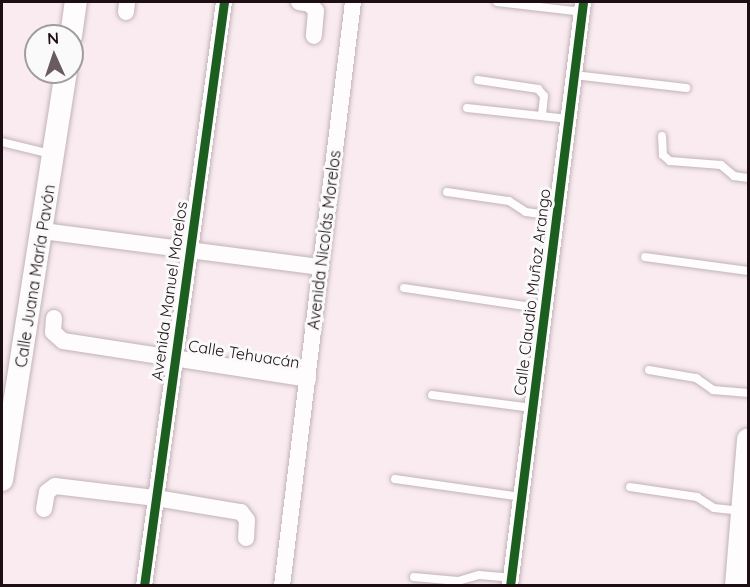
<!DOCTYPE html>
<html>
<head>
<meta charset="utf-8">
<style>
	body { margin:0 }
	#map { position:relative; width:750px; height:587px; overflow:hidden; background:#f9ebef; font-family:Quicksand,sans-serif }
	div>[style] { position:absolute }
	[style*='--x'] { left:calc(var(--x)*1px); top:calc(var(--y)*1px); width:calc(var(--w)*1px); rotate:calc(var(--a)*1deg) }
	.roads { filter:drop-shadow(0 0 2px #c1b3b7) drop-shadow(0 0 2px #c1b3b7) }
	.lane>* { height:8px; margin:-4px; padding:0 4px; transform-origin:4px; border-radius:4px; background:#fefcfd }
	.street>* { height:16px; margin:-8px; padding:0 8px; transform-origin:8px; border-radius:8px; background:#fefcfd }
	.secondary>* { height:22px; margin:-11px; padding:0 11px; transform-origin:11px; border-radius:11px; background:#fefcfd }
	.cycleway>* { height:9px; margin:-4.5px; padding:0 4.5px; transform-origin:4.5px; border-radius:4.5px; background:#1b5e20 }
	span { translate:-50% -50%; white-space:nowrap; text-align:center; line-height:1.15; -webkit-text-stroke:6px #fafafa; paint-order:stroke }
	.street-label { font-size:16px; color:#1c0e12 }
	.frame { position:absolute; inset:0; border:3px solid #1c0e12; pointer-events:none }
	.north { position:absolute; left:24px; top:24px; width:60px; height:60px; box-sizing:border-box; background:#fafafa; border:2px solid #a19c9d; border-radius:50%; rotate:357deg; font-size:16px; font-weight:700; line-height:24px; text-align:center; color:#1c0e12 }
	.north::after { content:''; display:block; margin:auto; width:21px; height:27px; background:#695b5f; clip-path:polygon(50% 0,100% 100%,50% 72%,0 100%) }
</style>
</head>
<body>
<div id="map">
	<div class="roads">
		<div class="lane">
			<i style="--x:497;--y:2;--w:86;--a:6.7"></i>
			<i style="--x:574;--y:75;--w:113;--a:6.6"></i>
			<i style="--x:478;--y:80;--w:61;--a:8.5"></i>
			<i style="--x:538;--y:89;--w:9;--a:49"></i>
			<i style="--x:544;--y:96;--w:20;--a:96"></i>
			<i style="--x:467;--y:108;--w:102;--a:6.2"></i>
			<i style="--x:662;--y:136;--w:19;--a:87"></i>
			<i style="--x:663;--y:155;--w:9;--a:41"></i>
			<i style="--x:670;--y:161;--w:51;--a:4.5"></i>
			<i style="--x:721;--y:165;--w:17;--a:40"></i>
			<i style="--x:734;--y:176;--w:14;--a:8"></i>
			<i style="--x:2;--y:142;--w:50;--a:13.8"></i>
			<i style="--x:447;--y:192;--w:63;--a:8.3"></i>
			<i style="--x:509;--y:201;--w:20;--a:33"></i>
			<i style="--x:526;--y:212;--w:30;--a:8"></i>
			<i style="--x:645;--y:257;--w:104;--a:7.7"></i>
			<i style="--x:404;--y:288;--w:142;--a:8.5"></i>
			<i style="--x:649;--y:370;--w:48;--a:9.7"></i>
			<i style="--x:696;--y:378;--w:21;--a:35"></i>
			<i style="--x:713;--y:390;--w:35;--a:5"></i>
			<i style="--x:432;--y:395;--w:101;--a:7.4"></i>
			<i style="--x:395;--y:479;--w:127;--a:8.1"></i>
			<i style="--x:630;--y:487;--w:68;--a:8.5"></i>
			<i style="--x:697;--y:497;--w:20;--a:33"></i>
			<i style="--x:714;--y:508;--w:28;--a:6"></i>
			<i style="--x:414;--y:577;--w:44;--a:5.2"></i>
			<i style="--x:458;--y:581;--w:22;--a:-16"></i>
			<i style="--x:479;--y:575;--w:32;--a:5"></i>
		</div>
		<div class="street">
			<i style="--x:299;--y:2;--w:11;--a:10"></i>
			<i style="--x:310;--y:4;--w:9;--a:49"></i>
			<i style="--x:316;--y:11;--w:25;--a:95"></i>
			<i style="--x:126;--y:12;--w:10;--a:-84"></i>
			<i style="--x:43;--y:231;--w:280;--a:7.4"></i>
			<i style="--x:54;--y:318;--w:14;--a:94"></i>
			<i style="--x:53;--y:332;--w:13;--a:42"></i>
			<i style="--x:63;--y:341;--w:248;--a:8.8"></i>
			<i style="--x:44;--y:509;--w:17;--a:-80"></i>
			<i style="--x:47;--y:492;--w:10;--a:-37"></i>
			<i style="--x:55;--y:486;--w:102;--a:6.8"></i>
			<i style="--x:156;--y:498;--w:86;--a:9.4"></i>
			<i style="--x:241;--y:512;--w:10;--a:53"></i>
			<i style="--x:247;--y:520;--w:18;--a:93"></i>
			<i style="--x:144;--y:586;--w:589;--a:-82.2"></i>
			<i style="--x:282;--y:586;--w:588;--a:-83.07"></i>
			<i style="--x:510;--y:586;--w:589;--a:-82.87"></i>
		</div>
		<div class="secondary">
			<i style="--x:71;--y:36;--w:34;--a:-82"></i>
			<i style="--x:2;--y:480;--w:413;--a:-81.1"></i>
			<i style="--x:736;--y:586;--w:147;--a:-85.3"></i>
		</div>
	</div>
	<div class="cycleway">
		<i style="--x:144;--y:586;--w:589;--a:-82.2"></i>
		<i style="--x:510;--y:586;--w:589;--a:-82.87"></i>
	</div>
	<div class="street-label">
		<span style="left:324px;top:240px;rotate:-83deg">Avenida Nicolás Morelos</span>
		<span style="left:35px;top:276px;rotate:-81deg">Calle Juana María Pavón</span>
		<span style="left:169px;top:291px;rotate:-82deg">Avenida Manuel Morelos</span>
		<span style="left:532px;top:292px;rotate:-83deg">Calle Claudio Muñoz Arango</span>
		<span style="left:244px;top:354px;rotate:9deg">Calle Tehuacán</span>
	</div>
	<div class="frame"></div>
	<div class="north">N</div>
</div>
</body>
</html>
